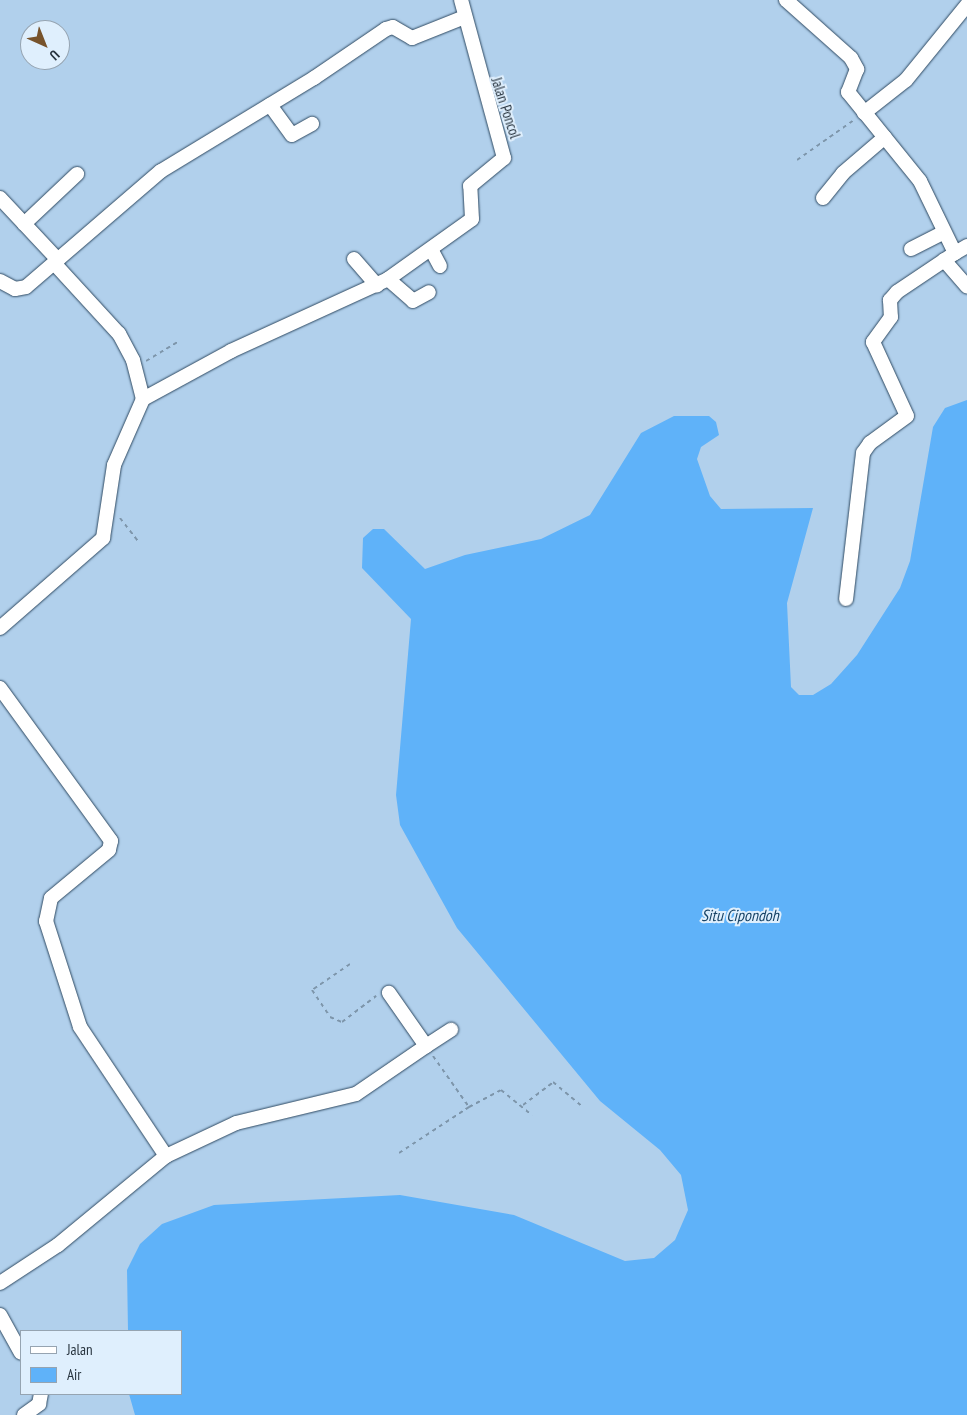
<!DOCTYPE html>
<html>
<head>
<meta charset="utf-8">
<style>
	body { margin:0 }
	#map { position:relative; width:967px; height:1415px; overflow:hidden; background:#b1d0ec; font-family:"PT Sans Narrow",sans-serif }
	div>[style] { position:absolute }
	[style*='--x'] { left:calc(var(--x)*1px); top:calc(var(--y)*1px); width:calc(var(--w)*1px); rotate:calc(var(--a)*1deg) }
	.water>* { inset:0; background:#5fb2f9 }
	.path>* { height:2px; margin-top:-1px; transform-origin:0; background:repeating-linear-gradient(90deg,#7d95aa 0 4px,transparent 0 8px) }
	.roads { filter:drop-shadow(0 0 1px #2e4961) drop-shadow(0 0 1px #2e4961) }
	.street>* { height:14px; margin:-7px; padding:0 7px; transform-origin:7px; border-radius:7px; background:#fff }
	span { translate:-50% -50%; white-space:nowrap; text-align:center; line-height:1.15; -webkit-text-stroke:4px #dfeffd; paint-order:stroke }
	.street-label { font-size:15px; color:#28343f }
	.water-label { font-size:16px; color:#174366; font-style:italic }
	.legend { position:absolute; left:20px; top:1330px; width:162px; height:65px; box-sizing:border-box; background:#dfeffd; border:1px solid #96a4b1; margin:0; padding:6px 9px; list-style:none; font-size:15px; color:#28343f }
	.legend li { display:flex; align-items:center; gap:10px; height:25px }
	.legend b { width:25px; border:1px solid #96a4b1 }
	.north { position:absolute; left:20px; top:20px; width:50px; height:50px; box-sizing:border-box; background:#dfeffd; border:1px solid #96a4b1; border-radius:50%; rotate:136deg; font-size:14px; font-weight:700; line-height:20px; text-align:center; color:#28343f }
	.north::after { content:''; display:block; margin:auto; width:18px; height:22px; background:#77532c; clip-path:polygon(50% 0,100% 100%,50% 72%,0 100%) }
</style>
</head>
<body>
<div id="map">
	<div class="water">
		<i style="clip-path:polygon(967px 400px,967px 1415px,135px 1415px,129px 1394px,181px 1394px,181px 1331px,128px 1331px,127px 1270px,140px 1244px,162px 1224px,214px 1205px,400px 1195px,514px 1215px,625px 1261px,654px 1258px,675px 1240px,688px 1210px,681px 1175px,660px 1150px,600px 1101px,457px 928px,400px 825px,396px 795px,411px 619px,362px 568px,363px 538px,373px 529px,384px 529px,425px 569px,465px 555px,541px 539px,590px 515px,641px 433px,674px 416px,709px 416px,716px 422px,719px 435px,701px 447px,697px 459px,710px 496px,721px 509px,813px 508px,787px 603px,791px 687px,799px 695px,813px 695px,831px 684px,857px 655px,900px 588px,910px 561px,933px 427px,945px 408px)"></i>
	</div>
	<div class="path">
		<i style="--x:797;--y:160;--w:70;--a:-35.1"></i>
		<i style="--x:146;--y:361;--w:39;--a:-31"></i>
		<i style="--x:120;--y:518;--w:29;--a:52"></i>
		<i style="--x:350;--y:964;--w:46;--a:145.6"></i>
		<i style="--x:312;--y:990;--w:32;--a:56"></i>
		<i style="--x:330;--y:1017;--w:13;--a:23"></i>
		<i style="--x:342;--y:1022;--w:43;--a:-37.4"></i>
		<i style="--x:433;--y:1056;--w:62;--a:54.8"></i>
		<i style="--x:469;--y:1107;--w:36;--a:-28"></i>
		<i style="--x:501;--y:1090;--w:40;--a:39"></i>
		<i style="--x:523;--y:1105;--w:38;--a:-37"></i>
		<i style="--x:553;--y:1082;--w:39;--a:40"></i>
		<i style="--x:399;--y:1153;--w:84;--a:-33.3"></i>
	</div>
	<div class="roads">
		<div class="street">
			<i style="--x:786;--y:0;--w:87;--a:41.7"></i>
			<i style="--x:851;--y:58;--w:13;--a:61"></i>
			<i style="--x:857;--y:69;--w:25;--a:111"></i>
			<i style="--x:848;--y:92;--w:114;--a:51"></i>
			<i style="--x:920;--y:181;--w:80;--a:64.1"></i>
			<i style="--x:955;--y:253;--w:70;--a:146.1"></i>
			<i style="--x:897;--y:292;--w:11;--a:131"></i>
			<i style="--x:890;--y:300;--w:17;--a:87"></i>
			<i style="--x:891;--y:317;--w:31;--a:126"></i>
			<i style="--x:873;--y:342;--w:81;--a:65.3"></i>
			<i style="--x:907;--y:416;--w:46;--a:143.9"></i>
			<i style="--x:870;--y:443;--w:12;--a:125"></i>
			<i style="--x:863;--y:453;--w:147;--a:96.6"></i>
			<i style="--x:270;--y:105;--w:37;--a:54"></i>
			<i style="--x:292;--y:135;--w:23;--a:-29"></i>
			<i style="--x:864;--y:113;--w:53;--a:-38.2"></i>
			<i style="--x:906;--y:80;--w:97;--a:-50.9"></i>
			<i style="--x:0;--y:198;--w:85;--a:46.9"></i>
			<i style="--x:823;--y:198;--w:32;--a:-51"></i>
			<i style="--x:843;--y:173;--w:55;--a:-40.6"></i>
			<i style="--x:24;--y:224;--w:73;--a:-43.3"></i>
			<i style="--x:911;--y:249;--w:37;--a:-27"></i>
			<i style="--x:432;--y:251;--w:17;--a:62"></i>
			<i style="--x:955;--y:253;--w:14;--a:-30"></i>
			<i style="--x:354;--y:259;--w:35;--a:49"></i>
			<i style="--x:944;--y:260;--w:35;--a:49"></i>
			<i style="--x:388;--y:279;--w:33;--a:41"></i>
			<i style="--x:413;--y:301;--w:18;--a:-29"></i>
			<i style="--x:0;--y:281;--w:17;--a:28"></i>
			<i style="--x:15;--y:289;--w:11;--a:-10"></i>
			<i style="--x:26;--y:287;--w:178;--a:-40.7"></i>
			<i style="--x:161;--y:171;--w:179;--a:-31.3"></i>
			<i style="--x:314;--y:78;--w:87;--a:-34.2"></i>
			<i style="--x:386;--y:29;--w:7;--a:-16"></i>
			<i style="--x:393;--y:27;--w:22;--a:30"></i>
			<i style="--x:412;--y:38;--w:54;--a:-21.8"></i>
			<i style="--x:143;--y:399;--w:100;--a:-28.6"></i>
			<i style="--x:231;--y:351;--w:173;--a:-24.6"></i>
			<i style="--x:388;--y:279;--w:103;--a:-35.5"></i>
			<i style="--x:472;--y:219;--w:33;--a:-93"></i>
			<i style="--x:470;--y:186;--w:44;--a:-39.5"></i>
			<i style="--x:504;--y:158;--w:164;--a:-105.2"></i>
			<i style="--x:0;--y:628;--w:137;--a:-41.1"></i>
			<i style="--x:103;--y:538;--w:74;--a:-81.4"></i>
			<i style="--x:114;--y:465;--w:72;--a:-66.3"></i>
			<i style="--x:143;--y:399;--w:40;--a:-104.4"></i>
			<i style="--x:133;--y:360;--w:30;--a:-118"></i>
			<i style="--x:119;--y:334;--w:96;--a:-132.5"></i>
			<i style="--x:0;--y:688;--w:189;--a:54"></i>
			<i style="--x:111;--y:841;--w:9;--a:103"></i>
			<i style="--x:109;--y:850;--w:75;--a:140.4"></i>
			<i style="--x:51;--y:898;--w:24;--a:102"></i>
			<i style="--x:46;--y:921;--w:111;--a:72.2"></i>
			<i style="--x:80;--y:1027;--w:155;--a:56.3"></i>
			<i style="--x:426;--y:1046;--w:30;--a:-33"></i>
			<i style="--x:0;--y:1283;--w:69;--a:-33.2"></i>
			<i style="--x:58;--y:1245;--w:140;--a:-39.5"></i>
			<i style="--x:166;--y:1156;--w:77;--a:-25.2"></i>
			<i style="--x:236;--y:1123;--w:123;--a:-13.6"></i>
			<i style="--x:356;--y:1094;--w:85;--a:-34.4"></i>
			<i style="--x:426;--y:1046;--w:65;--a:-124.9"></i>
			<i style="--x:0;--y:1315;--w:43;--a:61.1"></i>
			<i style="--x:24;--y:1415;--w:19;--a:-36"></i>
			<i style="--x:39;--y:1404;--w:10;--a:-79"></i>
		</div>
	</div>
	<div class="street-label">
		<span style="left:506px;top:108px;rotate:72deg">Jalan Poncol</span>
	</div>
	<div class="water-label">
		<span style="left:740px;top:915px">Situ Cipondoh</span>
	</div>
	<ul class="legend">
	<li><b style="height:6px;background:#fff"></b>Jalan</li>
	<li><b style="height:14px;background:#5fb2f9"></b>Air</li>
	</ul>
	<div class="north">U</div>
</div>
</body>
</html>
